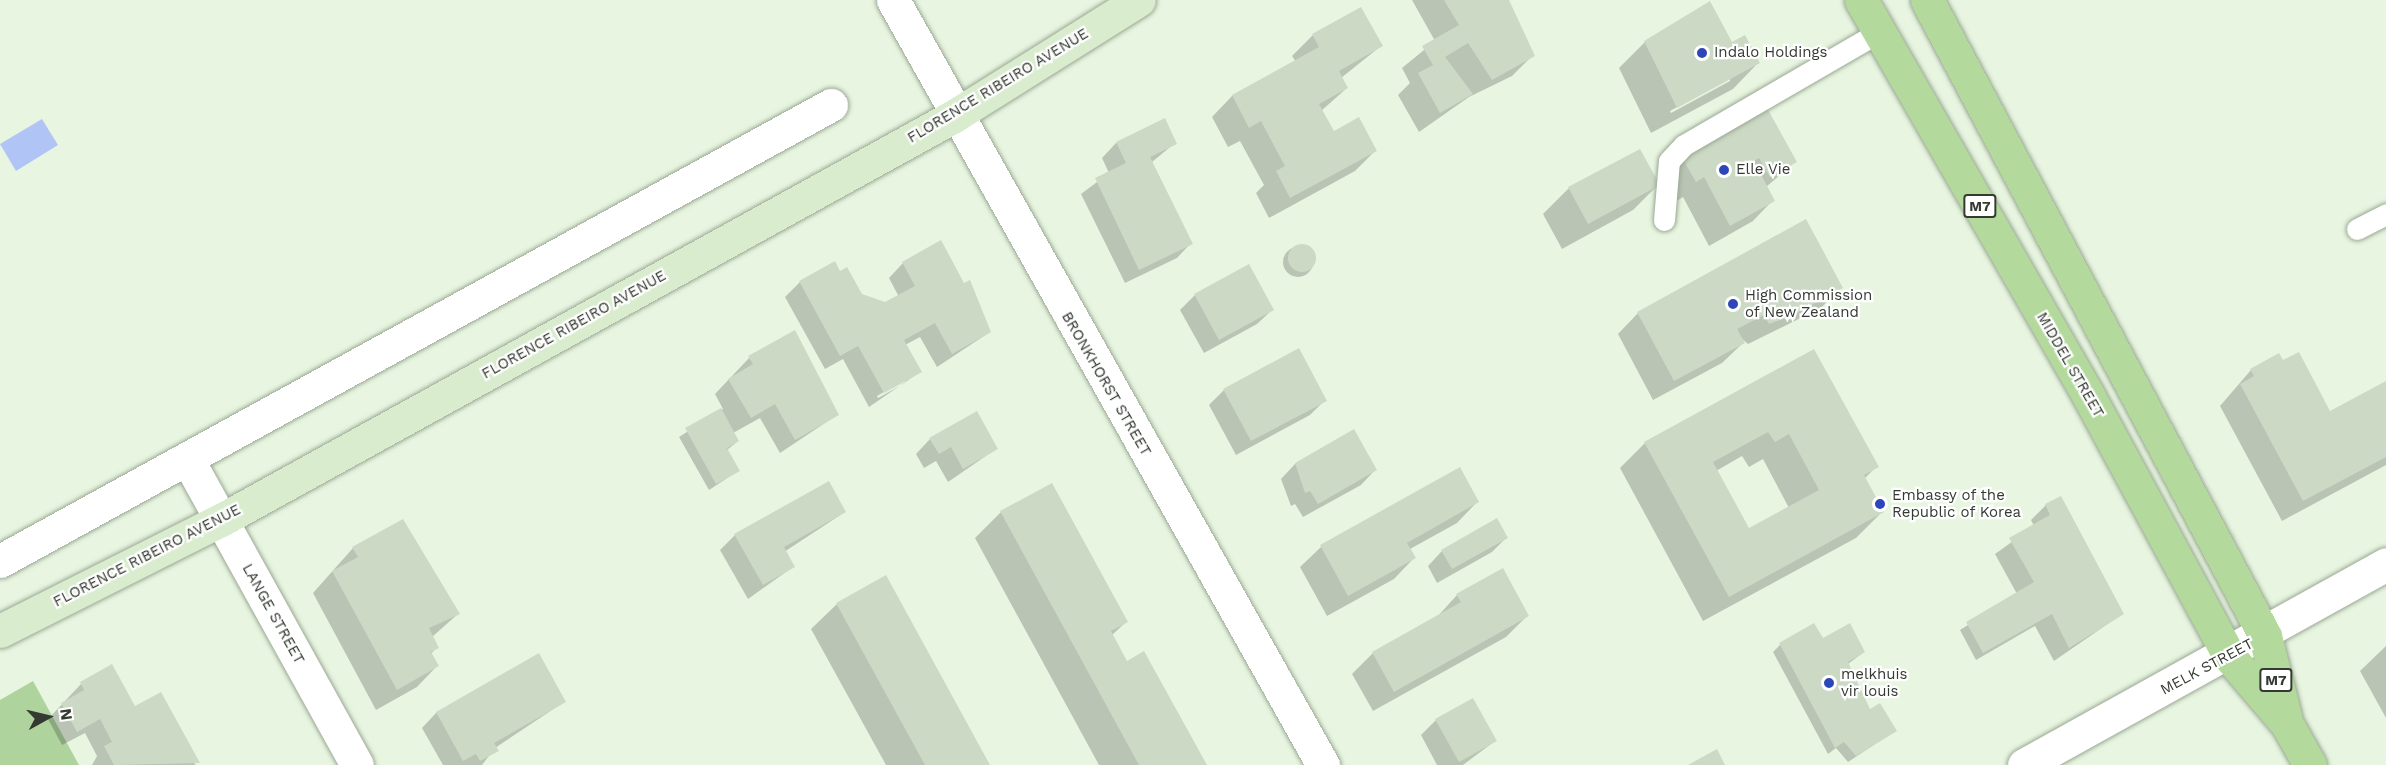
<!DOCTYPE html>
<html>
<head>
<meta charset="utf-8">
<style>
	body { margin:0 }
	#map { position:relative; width:2386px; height:765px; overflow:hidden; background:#e8f6e1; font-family:"Work Sans",sans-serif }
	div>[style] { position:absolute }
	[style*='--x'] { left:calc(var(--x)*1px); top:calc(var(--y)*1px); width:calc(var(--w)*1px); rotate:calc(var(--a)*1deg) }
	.green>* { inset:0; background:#afd39d }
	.water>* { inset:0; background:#b1c4f6 }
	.shadow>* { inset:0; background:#0003 }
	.round { border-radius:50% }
	.building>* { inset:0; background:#ccdac5 }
	.roads { filter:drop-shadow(0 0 2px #9aa794) drop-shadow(0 0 2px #9aa794) }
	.service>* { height:21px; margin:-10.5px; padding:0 10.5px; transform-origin:10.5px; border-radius:10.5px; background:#fff }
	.minor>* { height:33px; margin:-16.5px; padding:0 16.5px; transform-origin:16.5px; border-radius:16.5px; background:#fff }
	.secondary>* { height:33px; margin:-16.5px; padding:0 16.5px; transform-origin:16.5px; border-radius:16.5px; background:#d9ecce }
	.primary>* { height:33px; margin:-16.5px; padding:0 16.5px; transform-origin:16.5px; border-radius:16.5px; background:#b3d99d }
	.dots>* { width:16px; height:16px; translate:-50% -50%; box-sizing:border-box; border:3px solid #fff; border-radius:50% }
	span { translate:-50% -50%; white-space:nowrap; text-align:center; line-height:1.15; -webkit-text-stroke:4.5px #fff; paint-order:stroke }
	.shield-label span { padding:2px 4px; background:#fff; border:2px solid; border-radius:4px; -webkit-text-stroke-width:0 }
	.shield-label { font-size:14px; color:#343a32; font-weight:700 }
	.poi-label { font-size:15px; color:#343a32 }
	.left { translate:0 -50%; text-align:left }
	.street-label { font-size:15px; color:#343a32 }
	.north { position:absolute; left:18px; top:687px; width:60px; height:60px; -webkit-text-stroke:4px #fff; paint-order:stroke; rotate:82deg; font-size:16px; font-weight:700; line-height:24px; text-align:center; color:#343a32 }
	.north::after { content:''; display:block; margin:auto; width:21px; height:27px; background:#343a32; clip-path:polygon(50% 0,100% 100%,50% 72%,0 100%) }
</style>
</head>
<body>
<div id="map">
	<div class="green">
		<i style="clip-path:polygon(33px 681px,79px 765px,0 765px,0 700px)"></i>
	</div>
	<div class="water">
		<i style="clip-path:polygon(42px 119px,58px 145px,16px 171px,0 144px)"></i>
	</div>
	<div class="shadow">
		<i style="clip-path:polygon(1412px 0,1507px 0,1533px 55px,1512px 76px,1469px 97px,1419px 132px,1398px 95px,1410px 83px,1402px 68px,1435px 41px)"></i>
		<i style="clip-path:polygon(1313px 35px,1381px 46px,1341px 78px,1347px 88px,1321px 111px,1333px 133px,1376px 150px,1355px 171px,1269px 218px,1256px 193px,1264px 185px,1240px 141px,1228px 147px,1212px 117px,1232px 96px,1296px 62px,1292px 56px)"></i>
		<i style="clip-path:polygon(evenodd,1645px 42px,1731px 44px,1758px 63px,1733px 89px,1651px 133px,1619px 68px,1645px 42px,1730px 78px,1730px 81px,1671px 113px,1670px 111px,1730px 78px)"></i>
		<i style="clip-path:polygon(1766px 108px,1795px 162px,1766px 187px,1773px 200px,1753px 221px,1709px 246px,1683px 197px,1675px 202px,1662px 178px,1682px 157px)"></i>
		<i style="clip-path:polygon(1164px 120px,1175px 143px,1152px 162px,1191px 243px,1177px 258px,1125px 283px,1081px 194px,1109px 173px,1102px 158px,1116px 143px)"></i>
		<i style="clip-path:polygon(1639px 151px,1658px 185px,1633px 210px,1562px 249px,1543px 214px,1568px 189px)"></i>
		<i class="round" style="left:1283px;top:247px;width:30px;height:30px"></i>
		<i style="clip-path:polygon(evenodd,903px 263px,990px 332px,937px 367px,920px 337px,905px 345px,920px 372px,869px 407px,843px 359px,825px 369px,785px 297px,800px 282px,839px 273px,861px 295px,885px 304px,899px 297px,889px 278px,903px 263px,905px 380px,905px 383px,878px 398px,877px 396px,905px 380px)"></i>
		<i style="clip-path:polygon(1841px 287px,1821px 308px,1748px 344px,1740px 337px,1743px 343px,1722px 363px,1653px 400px,1618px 334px,1638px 313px)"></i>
		<i style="clip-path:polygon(1195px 295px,1272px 310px,1257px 324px,1204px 353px,1180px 310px)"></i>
		<i style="clip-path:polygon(evenodd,1814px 351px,1877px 466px,1864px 479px,1882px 512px,1856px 538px,1703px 621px,1620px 468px,1645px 443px,1814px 351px,1742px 456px,1749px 467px,1763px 459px,1789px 508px,1749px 530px,1716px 471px,1742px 456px)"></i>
		<i style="clip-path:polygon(749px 358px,837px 415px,780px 453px,760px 418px,733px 433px,738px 441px,727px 450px,738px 471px,709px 490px,679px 437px,723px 409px,715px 394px)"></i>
		<i style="clip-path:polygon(2251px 370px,2329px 413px,2386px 383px,2386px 465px,2282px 521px,2220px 406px)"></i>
		<i style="clip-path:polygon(1224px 390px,1325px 400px,1310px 415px,1236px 455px,1209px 405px)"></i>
		<i style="clip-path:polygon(930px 439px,996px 449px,948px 482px,936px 461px,924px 468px,916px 454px)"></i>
		<i style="clip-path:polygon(1295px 464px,1375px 470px,1361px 485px,1303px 517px,1295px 504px,1291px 506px,1281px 479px)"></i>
		<i style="clip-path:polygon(1459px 469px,1477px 502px,1457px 523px,1410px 549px,1414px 558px,1394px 579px,1327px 616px,1300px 567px,1321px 547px)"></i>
		<i style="clip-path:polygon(1051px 485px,1126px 622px,1111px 636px,1126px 663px,1205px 765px,1099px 765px,975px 538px,1001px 512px)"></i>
		<i style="clip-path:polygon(2046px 505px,2122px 614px,2054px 661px,2035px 626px,1976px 660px,1960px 630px,2017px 594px,1995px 554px,2034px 526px,2031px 520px)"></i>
		<i style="clip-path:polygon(845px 512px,784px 552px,793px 567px,748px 599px,720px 550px,735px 535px)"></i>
		<i style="clip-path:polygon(1507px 537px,1492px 552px,1437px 583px,1428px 566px,1442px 551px)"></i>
		<i style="clip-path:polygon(353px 548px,458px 614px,432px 637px,437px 647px,431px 654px,437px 666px,417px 687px,376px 710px,313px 593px)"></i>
		<i style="clip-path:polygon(1457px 595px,1527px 616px,1506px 637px,1373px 711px,1352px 674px,1373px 653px,1437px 617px)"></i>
		<i style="clip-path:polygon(837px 604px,989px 765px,886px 765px,811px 629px)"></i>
		<i style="clip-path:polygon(1822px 640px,1864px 652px,1848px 664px,1869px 711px,1895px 731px,1848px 762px,1836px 748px,1828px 754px,1773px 652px,1780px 645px)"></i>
		<i style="clip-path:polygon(2386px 646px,2386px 718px,2360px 671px)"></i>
		<i style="clip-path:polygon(538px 656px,564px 702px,495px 748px,482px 765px,443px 765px,422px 728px,436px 713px)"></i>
		<i style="clip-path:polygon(112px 666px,134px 708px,196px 765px,92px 765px,97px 756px,85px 733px,62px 745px,48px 719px,81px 684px)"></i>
		<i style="clip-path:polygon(1436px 720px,1495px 741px,1463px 765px,1437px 765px,1421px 735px)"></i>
	</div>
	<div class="building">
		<i style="clip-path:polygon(1444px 0,1509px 0,1535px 56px,1492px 80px,1468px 43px,1445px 57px,1473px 94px,1440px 113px,1418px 73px,1433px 65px,1422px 46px,1459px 25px)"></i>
		<i style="clip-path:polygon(1710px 1px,1732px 42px,1745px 35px,1760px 63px,1677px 108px,1644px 41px)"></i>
		<i style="clip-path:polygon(1361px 7px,1383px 46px,1339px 71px,1348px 88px,1319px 104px,1334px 131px,1359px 117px,1377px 151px,1290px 198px,1276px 171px,1285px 166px,1261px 121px,1249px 128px,1232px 95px,1319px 47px,1312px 34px)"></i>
		<i style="clip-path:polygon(1766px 106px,1797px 162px,1770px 177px,1759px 158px,1754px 161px,1775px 201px,1730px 226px,1704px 177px,1696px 182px,1681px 156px)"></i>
		<i style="clip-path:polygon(1165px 118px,1177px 144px,1150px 157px,1193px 244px,1139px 270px,1095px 178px,1126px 163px,1116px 142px)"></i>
		<i style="clip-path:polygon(1640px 149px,1660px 185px,1588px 224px,1568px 187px)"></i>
		<i style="clip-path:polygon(1806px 219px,1843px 288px,1791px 316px,1769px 324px,1764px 315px,1737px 329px,1745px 343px,1674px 381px,1637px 312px)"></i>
		<i style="clip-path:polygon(941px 240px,964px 283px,970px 280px,991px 332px,952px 354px,935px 323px,904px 340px,922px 372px,884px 393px,858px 346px,840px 356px,799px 281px,835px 261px,840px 271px,847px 267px,862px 294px,885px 302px,915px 286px,902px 262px)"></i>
		<i class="round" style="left:1288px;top:244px;width:28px;height:28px"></i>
		<i style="clip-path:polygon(1249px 264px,1274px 310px,1219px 340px,1194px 294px)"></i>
		<i style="clip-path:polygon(795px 330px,839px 415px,795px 440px,775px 404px,751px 418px,728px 379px,753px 364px,748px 356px)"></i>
		<i style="clip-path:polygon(1299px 348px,1327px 401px,1251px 441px,1223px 389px)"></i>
		<i style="clip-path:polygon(evenodd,1814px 349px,1879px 467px,1864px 475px,1884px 512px,1729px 597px,1644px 442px,1814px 349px,1768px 432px,1775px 442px,1789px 434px,1819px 490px,1749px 528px,1713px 462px,1768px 432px)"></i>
		<i style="clip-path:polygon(2299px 352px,2330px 411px,2386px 381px,2386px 457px,2303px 501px,2240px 384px,2254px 376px,2250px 369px,2279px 353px,2283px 360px)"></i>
		<i style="clip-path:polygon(721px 408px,739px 441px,727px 448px,740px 471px,716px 484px,685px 428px)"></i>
		<i style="clip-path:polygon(977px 411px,998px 449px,963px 469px,951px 447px,939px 454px,929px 438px)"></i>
		<i style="clip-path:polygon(1354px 429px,1377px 470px,1318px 504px,1310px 491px,1305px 493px,1295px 463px)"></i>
		<i style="clip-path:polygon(1460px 467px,1479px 502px,1407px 543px,1416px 558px,1348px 596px,1320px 545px)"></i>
		<i style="clip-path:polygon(829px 481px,846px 512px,784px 547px,795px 567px,763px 585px,734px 534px)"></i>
		<i style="clip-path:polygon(1052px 483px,1128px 622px,1111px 631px,1127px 661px,1144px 651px,1207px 765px,1139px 765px,1000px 511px)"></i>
		<i style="clip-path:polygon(2061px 496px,2124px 614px,2069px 648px,2052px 614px,1983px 653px,1966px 622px,2034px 582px,2009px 538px,2050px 515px,2045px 504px)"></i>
		<i style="clip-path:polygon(1497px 518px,1508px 538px,1452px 569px,1441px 550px)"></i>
		<i style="clip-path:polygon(403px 519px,460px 614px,429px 628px,439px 648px,431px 652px,439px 666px,397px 690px,332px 571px,358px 557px,352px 547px)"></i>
		<i style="clip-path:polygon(1503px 568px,1529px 616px,1394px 692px,1372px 652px,1461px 602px,1456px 594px)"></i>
		<i style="clip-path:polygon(886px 575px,990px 765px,925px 765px,836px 603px)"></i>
		<i style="clip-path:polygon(1814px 623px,1823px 638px,1850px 623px,1865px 652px,1848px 662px,1870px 709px,1880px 703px,1897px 731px,1856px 756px,1844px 742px,1835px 748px,1779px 643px)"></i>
		<i style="clip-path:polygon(539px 653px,566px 702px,494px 743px,499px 751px,480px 761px,476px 754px,463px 761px,436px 712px)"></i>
		<i style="clip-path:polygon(112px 664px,135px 706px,161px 692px,200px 763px,114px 765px,104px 746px,112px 742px,100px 719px,77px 732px,61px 703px,84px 690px,80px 682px)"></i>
		<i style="clip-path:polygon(1473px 698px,1497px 741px,1459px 762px,1435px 719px)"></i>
		<i style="clip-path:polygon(1717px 749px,1725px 765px,1688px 765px)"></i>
	</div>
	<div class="roads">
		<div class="service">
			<i style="--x:1664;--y:220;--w:59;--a:-85.2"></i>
			<i style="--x:1669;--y:161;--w:22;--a:-47"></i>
			<i style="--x:1684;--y:145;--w:225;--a:-30.1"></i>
			<i style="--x:2357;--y:229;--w:33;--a:-27"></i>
		</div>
		<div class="minor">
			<i style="--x:893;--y:0;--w:878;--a:60.66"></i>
			<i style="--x:189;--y:462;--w:346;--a:61"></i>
			<i style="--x:0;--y:561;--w:948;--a:-28.76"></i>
			<i style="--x:2024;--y:765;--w:414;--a:-29"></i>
		</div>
		<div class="secondary">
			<i style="--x:0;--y:631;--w:247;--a:-26.7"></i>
			<i style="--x:221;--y:520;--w:837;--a:-28.86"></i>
			<i style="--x:954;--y:116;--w:218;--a:-32.1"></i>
		</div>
		<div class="primary">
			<i style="--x:1861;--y:0;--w:456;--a:60.1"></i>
			<i style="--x:2088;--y:395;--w:297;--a:61.6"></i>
			<i style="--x:2229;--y:656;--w:89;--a:49.5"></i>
			<i style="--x:2287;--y:724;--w:47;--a:60.7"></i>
			<i style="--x:1927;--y:0;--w:720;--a:62.01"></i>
			<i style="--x:2265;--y:636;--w:82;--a:76"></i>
		</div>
	</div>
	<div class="dots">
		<i style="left:1702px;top:53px;background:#2e47b8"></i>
		<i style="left:1724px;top:170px;background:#2e47b8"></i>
		<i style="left:1733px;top:304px;background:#2e47b8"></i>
		<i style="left:1880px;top:504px;background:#2e47b8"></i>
		<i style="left:1829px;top:683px;background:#2e47b8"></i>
	</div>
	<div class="shield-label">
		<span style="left:1980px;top:206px">M7</span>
		<span style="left:2276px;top:680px">M7</span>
	</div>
	<div class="poi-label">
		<span class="left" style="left:1714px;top:53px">Indalo Holdings</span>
		<span class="left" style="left:1736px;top:170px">Elle Vie</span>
		<span class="left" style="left:1745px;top:304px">High Commission<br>of New Zealand</span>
		<span class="left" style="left:1892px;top:504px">Embassy of the<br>Republic of Korea</span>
		<span class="left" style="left:1841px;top:683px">melkhuis<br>vir louis</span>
	</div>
	<div class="street-label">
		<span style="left:998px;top:86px;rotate:-31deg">FLORENCE RIBEIRO AVENUE</span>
		<span style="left:574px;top:325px;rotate:-29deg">FLORENCE RIBEIRO AVENUE</span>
		<span style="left:2070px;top:365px;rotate:60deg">MIDDEL STREET</span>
		<span style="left:1106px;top:384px;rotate:60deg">BRONKHORST STREET</span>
		<span style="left:147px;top:556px;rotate:-27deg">FLORENCE RIBEIRO AVENUE</span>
		<span style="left:273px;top:614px;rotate:61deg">LANGE STREET</span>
		<span style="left:2207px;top:667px;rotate:-28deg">MELK STREET</span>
	</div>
	<div class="north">N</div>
</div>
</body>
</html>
